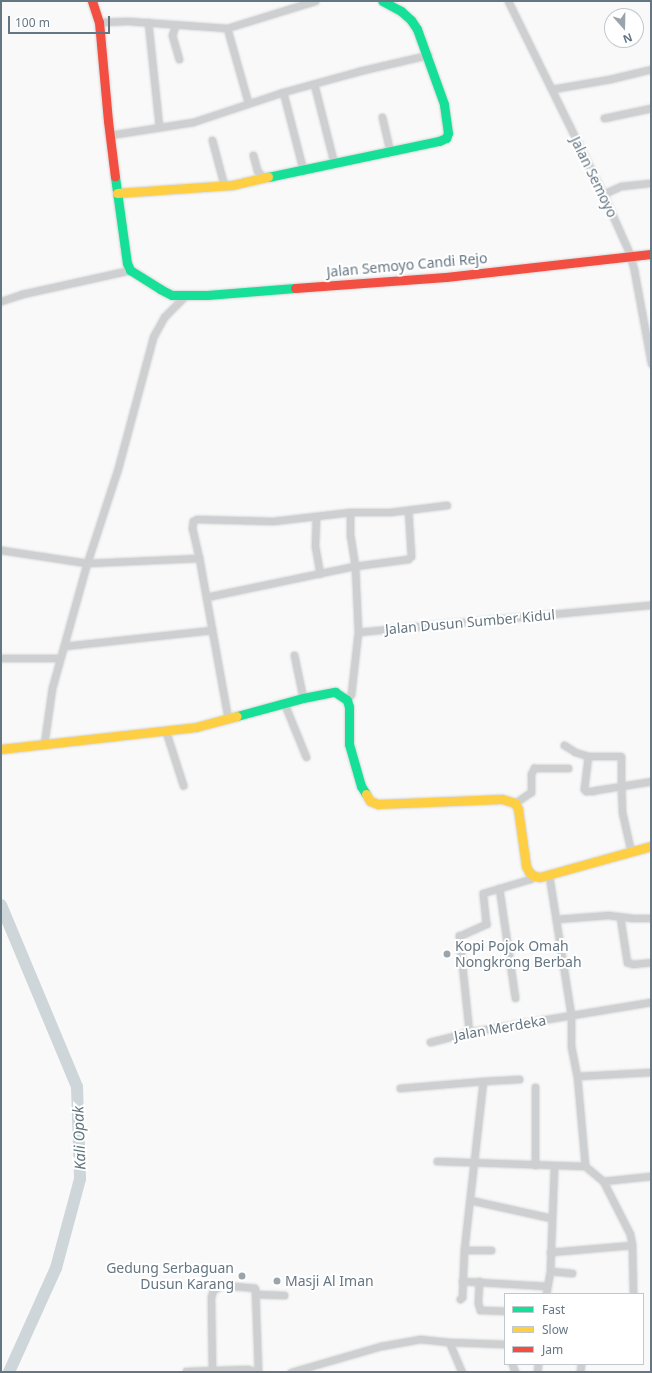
<!DOCTYPE html>
<html>
<head>
<meta charset="utf-8">
<style>
	body { margin:0 }
	#map { position:relative; width:652px; height:1373px; overflow:hidden; background:#f9f9f9; font-family:"Noto Sans",sans-serif }
	div>[style] { position:absolute }
	[style*='--x'] { left:calc(var(--x)*1px); top:calc(var(--y)*1px); width:calc(var(--w)*1px); rotate:calc(var(--a)*1deg) }
	.river>* { height:12px; margin:-6px; padding:0 6px; transform-origin:6px; border-radius:6px; background:#ced6d9 }
	.roads { filter:drop-shadow(0 0 1px #d5d6d7) drop-shadow(0 0 1px #d5d6d7) }
	.street>* { height:7px; margin:-3.5px; padding:0 3.5px; transform-origin:3.5px; border-radius:3.5px; background:#cecfd0 }
	.fast>* { height:9px; margin:-4.5px; padding:0 4.5px; transform-origin:4.5px; border-radius:4.5px; background:#16e098 }
	.slow>* { height:9px; margin:-4.5px; padding:0 4.5px; transform-origin:4.5px; border-radius:4.5px; background:#ffcf43 }
	.jam>* { height:9px; margin:-4.5px; padding:0 4.5px; transform-origin:4.5px; border-radius:4.5px; background:#f24e42 }
	.dots>* { width:11px; height:11px; translate:-50% -50%; box-sizing:border-box; border:2px solid #fff; border-radius:50% }
	span { translate:-50% -50%; white-space:nowrap; text-align:center; line-height:1.15; -webkit-text-stroke:4px #fff; paint-order:stroke }
	.street-label { font-size:14px; color:#657683 }
	.poi-label { font-size:14px; color:#657683 }
	.left { translate:0 -50%; text-align:left }
	.right { translate:-100% -50%; text-align:right }
	.water-label { font-size:15px; color:#60757c; font-style:italic }
	.frame { position:absolute; inset:0; border:2px solid #657683; pointer-events:none }
	.legend { position:absolute; left:504px; top:1293px; width:140px; height:72px; box-sizing:border-box; background:#fff; border:1px solid #c1c8cd; margin:0; padding:5px 7px; list-style:none; font-size:12px; color:#657683 }
	.legend li { display:flex; align-items:center; gap:8px; height:20px }
	.legend b { width:20px; border:1px solid #c1c8cd }
	.north { position:absolute; left:604px; top:8px; width:40px; height:40px; box-sizing:border-box; background:#fff; border:1px solid #c1c8cd; border-radius:50%; rotate:160deg; font-size:11px; font-weight:700; line-height:16px; text-align:center; color:#657683 }
	.north::after { content:''; display:block; margin:auto; width:14px; height:18px; background:#99a4ac; clip-path:polygon(50% 0,100% 100%,50% 72%,0 100%) }
	.scale { position:absolute; left:8px; top:16px; width:102px; height:18px; box-sizing:border-box; border:2px solid #657683; border-top:0; padding-left:5px; font-size:12px; line-height:14px; white-space:nowrap; color:#657683; -webkit-text-stroke:3px #fff; paint-order:stroke }
</style>
</head>
<body>
<div id="map">
	<div class="river">
		<i style="--x:1;--y:905;--w:197;--a:67.3"></i>
		<i style="--x:77;--y:1087;--w:92;--a:88.1"></i>
		<i style="--x:80;--y:1179;--w:92;--a:105.1"></i>
		<i style="--x:56;--y:1268;--w:114;--a:114.3"></i>
	</div>
	<div class="roads">
		<div class="street">
			<i style="--x:508;--y:1;--w:215;--a:63.8"></i>
			<i style="--x:603;--y:194;--w:64;--a:65.9"></i>
			<i style="--x:629;--y:252;--w:19;--a:74"></i>
			<i style="--x:634;--y:270;--w:95;--a:79.6"></i>
			<i style="--x:99;--y:22;--w:29;--a:-2"></i>
			<i style="--x:128;--y:21;--w:99;--a:4"></i>
			<i style="--x:227;--y:28;--w:92;--a:-17.1"></i>
			<i style="--x:148;--y:22;--w:105;--a:84"></i>
			<i style="--x:175;--y:26;--w:9;--a:108"></i>
			<i style="--x:172;--y:35;--w:25;--a:74"></i>
			<i style="--x:227;--y:28;--w:77;--a:74.2"></i>
			<i style="--x:314;--y:84;--w:81;--a:75.8"></i>
			<i style="--x:552;--y:89;--w:59;--a:-9.8"></i>
			<i style="--x:610;--y:79;--w:42;--a:-13.7"></i>
			<i style="--x:283;--y:92;--w:81;--a:75.6"></i>
			<i style="--x:382;--y:117;--w:35;--a:77"></i>
			<i style="--x:604;--y:118;--w:48;--a:-12"></i>
			<i style="--x:110;--y:135;--w:84;--a:-8.9"></i>
			<i style="--x:193;--y:122;--w:95;--a:-18.4"></i>
			<i style="--x:283;--y:92;--w:79;--a:-15.4"></i>
			<i style="--x:359;--y:71;--w:71;--a:-13.1"></i>
			<i style="--x:212;--y:140;--w:47;--a:75.1"></i>
			<i style="--x:253;--y:155;--w:16;--a:75"></i>
			<i style="--x:257;--y:170;--w:11;--a:52"></i>
			<i style="--x:603;--y:194;--w:20;--a:-24"></i>
			<i style="--x:621;--y:186;--w:30;--a:-6"></i>
			<i style="--x:1;--y:301;--w:22;--a:-18"></i>
			<i style="--x:22;--y:294;--w:111;--a:-12.5"></i>
			<i style="--x:316;--y:516;--w:30;--a:92"></i>
			<i style="--x:315;--y:546;--w:28;--a:80"></i>
			<i style="--x:1;--y:550;--w:87;--a:8.6"></i>
			<i style="--x:87;--y:563;--w:112;--a:-2.6"></i>
			<i style="--x:206;--y:597;--w:152;--a:-11.8"></i>
			<i style="--x:355;--y:566;--w:53;--a:-7.5"></i>
			<i style="--x:408;--y:559;--w:4;--a:-45"></i>
			<i style="--x:411;--y:556;--w:46;--a:-93.7"></i>
			<i style="--x:358;--y:632;--w:294;--a:-5.3"></i>
			<i style="--x:64;--y:646;--w:149;--a:-6.2"></i>
			<i style="--x:294;--y:655;--w:44;--a:78.2"></i>
			<i style="--x:2;--y:658;--w:58;--a:0"></i>
			<i style="--x:347;--y:700;--w:7;--a:-56"></i>
			<i style="--x:351;--y:694;--w:62;--a:-83.6"></i>
			<i style="--x:358;--y:632;--w:66;--a:-92.6"></i>
			<i style="--x:355;--y:566;--w:30;--a:-99"></i>
			<i style="--x:350;--y:536;--w:24;--a:-90"></i>
			<i style="--x:284;--y:703;--w:58;--a:67.8"></i>
			<i style="--x:228;--y:719;--w:164;--a:-100.2"></i>
			<i style="--x:199;--y:558;--w:31;--a:-103"></i>
			<i style="--x:192;--y:528;--w:7;--a:-82"></i>
			<i style="--x:193;--y:521;--w:4;--a:-27"></i>
			<i style="--x:197;--y:519;--w:76;--a:1.5"></i>
			<i style="--x:273;--y:521;--w:78;--a:-6.7"></i>
			<i style="--x:350;--y:512;--w:40;--a:0"></i>
			<i style="--x:390;--y:512;--w:57;--a:-7"></i>
			<i style="--x:166;--y:732;--w:56;--a:72.2"></i>
			<i style="--x:44;--y:744;--w:57;--a:-81.9"></i>
			<i style="--x:52;--y:688;--w:130;--a:-74.4"></i>
			<i style="--x:87;--y:563;--w:100;--a:-71.9"></i>
			<i style="--x:118;--y:468;--w:136;--a:-75"></i>
			<i style="--x:153;--y:337;--w:23;--a:-61"></i>
			<i style="--x:164;--y:317;--w:31;--a:-45"></i>
			<i style="--x:564;--y:745;--w:13;--a:32"></i>
			<i style="--x:575;--y:752;--w:14;--a:17"></i>
			<i style="--x:515;--y:803;--w:19;--a:-35"></i>
			<i style="--x:531;--y:792;--w:18;--a:-90"></i>
			<i style="--x:531;--y:774;--w:7;--a:-63"></i>
			<i style="--x:534;--y:768;--w:34;--a:0"></i>
			<i style="--x:631;--y:852;--w:41;--a:-102.7"></i>
			<i style="--x:622;--y:812;--w:26;--a:-92"></i>
			<i style="--x:621;--y:786;--w:29;--a:-90"></i>
			<i style="--x:621;--y:757;--w:1;--a:-135"></i>
			<i style="--x:620;--y:756;--w:32;--a:180"></i>
			<i style="--x:588;--y:756;--w:33;--a:97"></i>
			<i style="--x:584;--y:789;--w:3;--a:45"></i>
			<i style="--x:586;--y:791;--w:6;--a:0"></i>
			<i style="--x:592;--y:791;--w:4;--a:-14"></i>
			<i style="--x:596;--y:790;--w:25;--a:-9"></i>
			<i style="--x:621;--y:786;--w:30;--a:-9"></i>
			<i style="--x:549;--y:876;--w:141;--a:81"></i>
			<i style="--x:571;--y:1015;--w:31;--a:90"></i>
			<i style="--x:571;--y:1046;--w:31;--a:79"></i>
			<i style="--x:577;--y:1076;--w:90;--a:84.9"></i>
			<i style="--x:499;--y:888;--w:111;--a:81.7"></i>
			<i style="--x:620;--y:917;--w:46;--a:81.2"></i>
			<i style="--x:627;--y:962;--w:6;--a:18"></i>
			<i style="--x:633;--y:964;--w:18;--a:-6"></i>
			<i style="--x:556;--y:919;--w:52;--a:-4.4"></i>
			<i style="--x:608;--y:915;--w:25;--a:7"></i>
			<i style="--x:633;--y:918;--w:18;--a:0"></i>
			<i style="--x:469;--y:1032;--w:97;--a:-95.9"></i>
			<i style="--x:459;--y:936;--w:30;--a:-24"></i>
			<i style="--x:486;--y:924;--w:31;--a:-96"></i>
			<i style="--x:483;--y:893;--w:49;--a:-16.6"></i>
			<i style="--x:530;--y:879;--w:5;--a:-37"></i>
			<i style="--x:430;--y:1042;--w:40;--a:-14.4"></i>
			<i style="--x:469;--y:1032;--w:184;--a:-9.4"></i>
			<i style="--x:577;--y:1076;--w:74;--a:-3.1"></i>
			<i style="--x:535;--y:1087;--w:78;--a:90"></i>
			<i style="--x:400;--y:1088;--w:83;--a:-4.8"></i>
			<i style="--x:437;--y:1161;--w:148;--a:1.9"></i>
			<i style="--x:585;--y:1166;--w:23;--a:40"></i>
			<i style="--x:603;--y:1181;--w:59;--a:63"></i>
			<i style="--x:630;--y:1234;--w:11;--a:80"></i>
			<i style="--x:632;--y:1245;--w:49;--a:88.8"></i>
			<i style="--x:603;--y:1181;--w:48;--a:-5.9"></i>
			<i style="--x:470;--y:1200;--w:83;--a:12.5"></i>
			<i style="--x:464;--y:1250;--w:27;--a:0"></i>
			<i style="--x:550;--y:1252;--w:82;--a:-4.9"></i>
			<i style="--x:550;--y:1271;--w:22;--a:5"></i>
			<i style="--x:462;--y:1281;--w:85;--a:3.4"></i>
			<i style="--x:479;--y:1281;--w:22;--a:93"></i>
			<i style="--x:478;--y:1303;--w:7;--a:74"></i>
			<i style="--x:480;--y:1310;--w:25;--a:2"></i>
			<i style="--x:255;--y:1294;--w:29;--a:2"></i>
			<i style="--x:546;--y:1294;--w:23;--a:-80"></i>
			<i style="--x:550;--y:1271;--w:105;--a:-87.8"></i>
			<i style="--x:460;--y:1299;--w:3;--a:-45"></i>
			<i style="--x:462;--y:1297;--w:47;--a:-87.6"></i>
			<i style="--x:464;--y:1250;--w:170;--a:-83.6"></i>
			<i style="--x:483;--y:1081;--w:36;--a:-3"></i>
			<i style="--x:449;--y:1342;--w:33;--a:67"></i>
			<i style="--x:512;--y:1364;--w:9;--a:69"></i>
			<i style="--x:186;--y:1371;--w:61;--a:-1.9"></i>
			<i style="--x:247;--y:1369;--w:11;--a:15"></i>
			<i style="--x:212;--y:1372;--w:75;--a:-90.8"></i>
			<i style="--x:211;--y:1297;--w:7;--a:-74"></i>
			<i style="--x:213;--y:1290;--w:10;--a:-29"></i>
			<i style="--x:222;--y:1285;--w:32;--a:5"></i>
			<i style="--x:254;--y:1288;--w:1;--a:45"></i>
			<i style="--x:255;--y:1289;--w:83;--a:87.9"></i>
			<i style="--x:291;--y:1372;--w:94;--a:-16.1"></i>
			<i style="--x:381;--y:1346;--w:40;--a:-10"></i>
			<i style="--x:420;--y:1339;--w:29;--a:6"></i>
			<i style="--x:449;--y:1342;--w:56;--a:2"></i>
			<i style="--x:537;--y:1372;--w:8;--a:-83"></i>
			<i style="--x:580;--y:1372;--w:8;--a:-83"></i>
		</div>
		<div class="fast">
			<i style="--x:115;--y:177;--w:87;--a:82.1"></i>
			<i style="--x:127;--y:263;--w:8;--a:67"></i>
			<i style="--x:130;--y:270;--w:36;--a:32"></i>
			<i style="--x:160;--y:289;--w:13;--a:27"></i>
			<i style="--x:172;--y:295;--w:35;--a:0"></i>
			<i style="--x:207;--y:295;--w:88;--a:-4.5"></i>
			<i style="--x:268;--y:177;--w:175;--a:-11.9"></i>
			<i style="--x:439;--y:141;--w:8;--a:-23"></i>
			<i style="--x:446;--y:138;--w:5;--a:-68"></i>
			<i style="--x:448;--y:133;--w:29;--a:-98"></i>
			<i style="--x:444;--y:104;--w:80;--a:-109.8"></i>
			<i style="--x:417;--y:29;--w:11;--a:-124"></i>
			<i style="--x:411;--y:20;--w:13;--a:-138"></i>
			<i style="--x:401;--y:11;--w:21;--a:-152"></i>
			<i style="--x:237;--y:716;--w:68;--a:-15.3"></i>
			<i style="--x:303;--y:698;--w:33;--a:-11"></i>
			<i style="--x:335;--y:692;--w:14;--a:34"></i>
			<i style="--x:347;--y:700;--w:7;--a:74"></i>
			<i style="--x:349;--y:707;--w:37;--a:90"></i>
			<i style="--x:349;--y:744;--w:44;--a:74.1"></i>
			<i style="--x:361;--y:786;--w:9;--a:58"></i>
		</div>
		<div class="slow">
			<i style="--x:117;--y:193;--w:115;--a:-4"></i>
			<i style="--x:232;--y:185;--w:37;--a:-13"></i>
			<i style="--x:1;--y:749;--w:196;--a:-6.4"></i>
			<i style="--x:196;--y:727;--w:42;--a:-15"></i>
			<i style="--x:366;--y:794;--w:8;--a:60"></i>
			<i style="--x:370;--y:801;--w:9;--a:21"></i>
			<i style="--x:378;--y:804;--w:124;--a:-2.3"></i>
			<i style="--x:502;--y:799;--w:14;--a:17"></i>
			<i style="--x:515;--y:803;--w:7;--a:63"></i>
			<i style="--x:518;--y:809;--w:58;--a:82"></i>
			<i style="--x:526;--y:866;--w:7;--a:63"></i>
			<i style="--x:529;--y:872;--w:6;--a:39"></i>
			<i style="--x:534;--y:876;--w:6;--a:9"></i>
			<i style="--x:540;--y:877;--w:115;--a:-15.6"></i>
		</div>
		<div class="jam">
			<i style="--x:92;--y:1;--w:22;--a:72"></i>
			<i style="--x:99;--y:22;--w:99;--a:84.8"></i>
			<i style="--x:108;--y:121;--w:56;--a:82.9"></i>
			<i style="--x:295;--y:288;--w:151;--a:-4.2"></i>
			<i style="--x:446;--y:277;--w:206;--a:-6.4"></i>
		</div>
	</div>
	<div class="dots">
		<i style="left:447px;top:954px;background:#99a4ac"></i>
		<i style="left:242px;top:1276px;background:#99a4ac"></i>
		<i style="left:277px;top:1281px;background:#99a4ac"></i>
	</div>
	<div class="street-label">
		<span style="left:594px;top:177px;rotate:64deg">Jalan Semoyo</span>
		<span style="left:407px;top:265px;rotate:-5deg">Jalan Semoyo Candi Rejo</span>
		<span style="left:470px;top:622px;rotate:-5deg">Jalan Dusun Sumber Kidul</span>
		<span style="left:500px;top:1028px;rotate:-10deg">Jalan Merdeka</span>
	</div>
	<div class="poi-label">
		<span class="left" style="left:455px;top:954px">Kopi Pojok Omah<br>Nongkrong Berbah</span>
		<span class="right" style="left:234px;top:1276px">Gedung Serbaguan<br>Dusun Karang</span>
		<span class="left" style="left:285px;top:1281px">Masji Al Iman</span>
	</div>
	<div class="water-label">
		<span style="left:79px;top:1138px;rotate:-92deg">Kali Opak</span>
	</div>
	<div class="frame"></div>
	<ul class="legend">
	<li><b style="height:5px;background:#16e098"></b>Fast</li>
	<li><b style="height:5px;background:#ffcf43"></b>Slow</li>
	<li><b style="height:5px;background:#f24e42"></b>Jam</li>
	</ul>
	<div class="north">N</div>
	<div class="scale">100 m</div>
</div>
</body>
</html>
